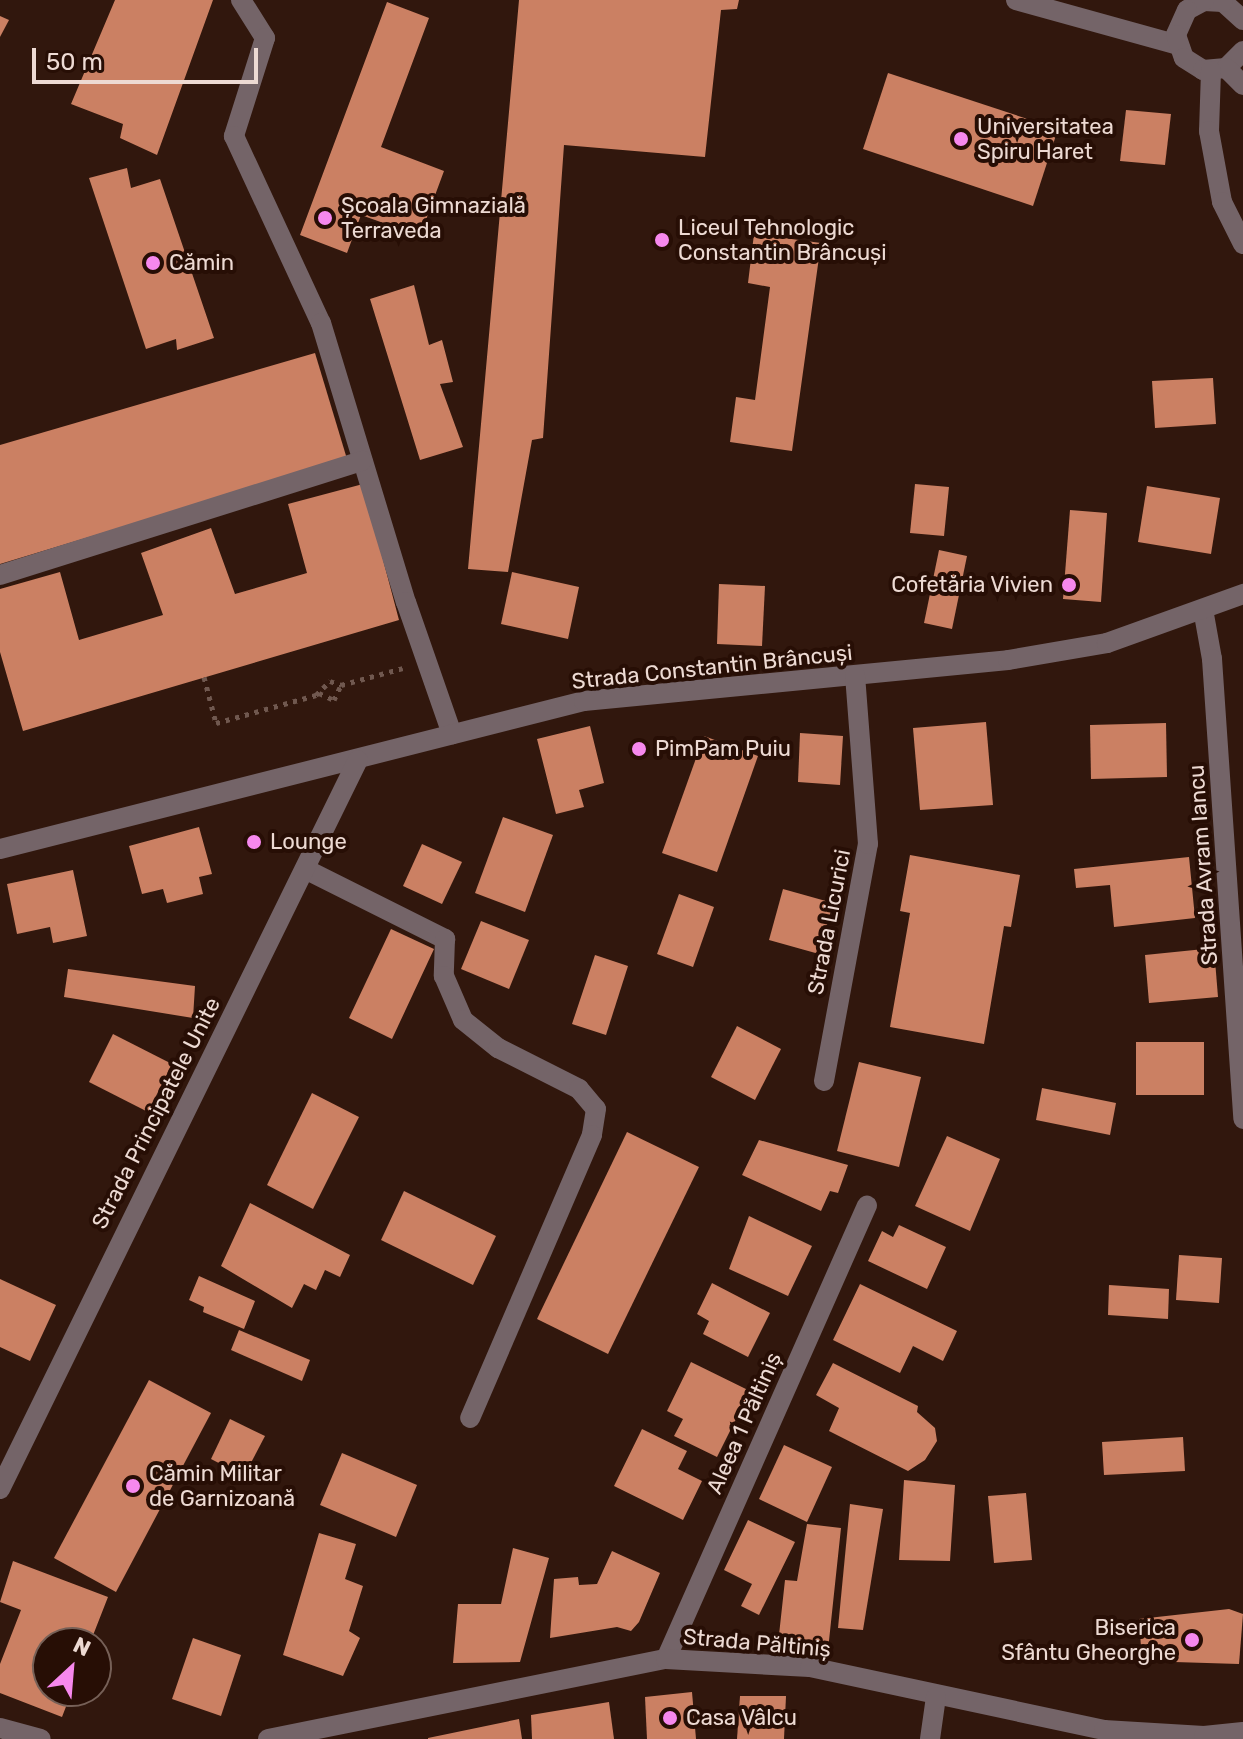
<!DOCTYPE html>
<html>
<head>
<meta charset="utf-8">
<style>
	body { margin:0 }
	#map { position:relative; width:1243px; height:1739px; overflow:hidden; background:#31170d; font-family:Rubik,sans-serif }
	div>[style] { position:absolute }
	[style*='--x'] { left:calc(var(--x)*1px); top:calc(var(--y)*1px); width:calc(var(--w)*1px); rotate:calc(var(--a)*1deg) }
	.building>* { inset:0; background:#cb8063 }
	.path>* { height:5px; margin-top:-2.5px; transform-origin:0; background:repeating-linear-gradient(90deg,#70584f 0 4px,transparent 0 10px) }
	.minor>* { height:20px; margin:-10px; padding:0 10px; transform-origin:10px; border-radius:10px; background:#746468 }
	.dots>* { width:22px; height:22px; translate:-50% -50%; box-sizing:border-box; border:4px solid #270e05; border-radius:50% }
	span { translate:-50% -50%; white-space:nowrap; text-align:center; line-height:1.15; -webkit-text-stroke:8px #270e05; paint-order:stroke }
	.poi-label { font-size:22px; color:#eddad3 }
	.left { translate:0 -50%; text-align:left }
	.right { translate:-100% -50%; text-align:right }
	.street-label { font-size:22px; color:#eddad3 }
	.north { position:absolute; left:32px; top:1627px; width:80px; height:80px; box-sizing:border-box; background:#270e05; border:2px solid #766057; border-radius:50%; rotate:26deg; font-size:22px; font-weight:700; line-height:32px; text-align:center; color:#eddad3 }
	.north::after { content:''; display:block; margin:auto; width:28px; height:36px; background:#f688ed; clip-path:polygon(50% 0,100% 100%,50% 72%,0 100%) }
	.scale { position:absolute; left:32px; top:48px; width:226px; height:36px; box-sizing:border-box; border:4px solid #eddad3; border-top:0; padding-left:10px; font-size:24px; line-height:28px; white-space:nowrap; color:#eddad3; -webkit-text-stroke:6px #270e05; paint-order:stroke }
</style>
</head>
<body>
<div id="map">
	<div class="building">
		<i style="clip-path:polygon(115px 0,213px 0,157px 155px,120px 138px,123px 124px,71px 104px)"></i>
		<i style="clip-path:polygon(519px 0,739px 0,737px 9px,721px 10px,705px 157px,564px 145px,543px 438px,532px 440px,508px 572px,468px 569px)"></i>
		<i style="clip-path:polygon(387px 2px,429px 18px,381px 147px,444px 171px,420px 236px,361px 215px,347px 253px,300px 235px)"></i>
		<i style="clip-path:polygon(0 16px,9px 20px,0 37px)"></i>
		<i style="clip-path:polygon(888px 73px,1058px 129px,1033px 206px,863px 149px)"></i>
		<i style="clip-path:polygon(1126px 110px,1171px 114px,1165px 165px,1120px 161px)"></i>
		<i style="clip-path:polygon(127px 168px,131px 188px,160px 179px,214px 338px,177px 350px,176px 339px,146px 349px,89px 178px)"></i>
		<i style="clip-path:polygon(754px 234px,821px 243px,792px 451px,730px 442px,736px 397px,755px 400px,770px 287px,748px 283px)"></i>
		<i style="clip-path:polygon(414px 285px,429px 345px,442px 340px,453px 382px,440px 384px,463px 447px,420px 460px,370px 299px)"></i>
		<i style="clip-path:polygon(315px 353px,347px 459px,0 564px,0 445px)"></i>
		<i style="clip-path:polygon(1213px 378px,1216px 424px,1155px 428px,1152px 381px)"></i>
		<i style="clip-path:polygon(363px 484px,399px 620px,23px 731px,0 652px,0 589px,60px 572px,79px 640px,163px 615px,141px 553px,211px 528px,235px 594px,307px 573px,288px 504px)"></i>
		<i style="clip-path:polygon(915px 484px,949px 487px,944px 536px,910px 533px)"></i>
		<i style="clip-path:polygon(1147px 486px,1220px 498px,1211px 554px,1138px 542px)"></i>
		<i style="clip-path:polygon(1070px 510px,1107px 513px,1101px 602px,1063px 599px)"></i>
		<i style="clip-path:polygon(939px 550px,967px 556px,952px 629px,924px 623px)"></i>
		<i style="clip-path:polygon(512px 572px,579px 587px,568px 639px,501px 624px)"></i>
		<i style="clip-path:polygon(719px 584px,765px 586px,762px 646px,717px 644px)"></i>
		<i style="clip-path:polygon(986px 722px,993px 805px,920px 810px,913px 728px)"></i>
		<i style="clip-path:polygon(1166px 723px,1167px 777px,1091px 779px,1090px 725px)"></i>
		<i style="clip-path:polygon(590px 726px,604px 783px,579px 790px,584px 807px,556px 814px,537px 739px)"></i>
		<i style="clip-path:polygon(800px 733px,843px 736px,840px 785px,798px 782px)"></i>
		<i style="clip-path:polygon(704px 736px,758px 756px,717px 872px,662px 853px)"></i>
		<i style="clip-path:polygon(503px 817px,553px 835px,525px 912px,475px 893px)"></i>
		<i style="clip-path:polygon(199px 827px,212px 874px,199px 877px,203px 894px,167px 903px,163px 889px,142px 894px,129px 846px)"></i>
		<i style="clip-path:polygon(422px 844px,462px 862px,442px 904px,403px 886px)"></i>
		<i style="clip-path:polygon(910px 855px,1020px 875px,1011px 927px,1004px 926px,984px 1044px,890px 1027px,910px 913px,900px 911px)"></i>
		<i style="clip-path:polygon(1189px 857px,1195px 918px,1114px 927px,1110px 885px,1076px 888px,1074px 869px)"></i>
		<i style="clip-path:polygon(73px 870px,87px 936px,53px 943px,50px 927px,17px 934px,7px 884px)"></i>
		<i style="clip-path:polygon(783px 889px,833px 903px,819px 954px,769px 940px)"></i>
		<i style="clip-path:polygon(679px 894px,714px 907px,693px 967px,657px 954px)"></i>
		<i style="clip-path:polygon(481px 921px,529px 940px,509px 989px,461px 969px)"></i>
		<i style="clip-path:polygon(391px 929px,434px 949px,392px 1039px,349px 1018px)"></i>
		<i style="clip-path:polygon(1214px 948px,1218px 997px,1149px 1003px,1145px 955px)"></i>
		<i style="clip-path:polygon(595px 955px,628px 966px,606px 1035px,572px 1024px)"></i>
		<i style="clip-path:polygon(68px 969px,195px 986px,193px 1018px,64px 997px)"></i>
		<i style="clip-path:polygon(737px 1026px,781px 1049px,755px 1100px,711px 1077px)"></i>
		<i style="clip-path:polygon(113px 1034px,172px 1064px,148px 1112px,89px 1082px)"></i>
		<i style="clip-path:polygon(1136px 1042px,1204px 1042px,1204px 1095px,1136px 1095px)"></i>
		<i style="clip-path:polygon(859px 1062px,921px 1077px,899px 1167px,837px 1151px)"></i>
		<i style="clip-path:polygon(1042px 1088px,1116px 1103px,1110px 1135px,1036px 1120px)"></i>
		<i style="clip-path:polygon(312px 1093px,359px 1117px,313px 1209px,267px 1185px)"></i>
		<i style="clip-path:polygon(627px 1132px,699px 1167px,608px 1354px,537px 1319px)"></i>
		<i style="clip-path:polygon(947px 1136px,1000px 1159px,970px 1231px,915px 1206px)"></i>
		<i style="clip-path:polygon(759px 1140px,848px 1165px,838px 1193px,830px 1191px,821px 1211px,742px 1175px)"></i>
		<i style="clip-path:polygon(404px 1191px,496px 1236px,473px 1285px,381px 1240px)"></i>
		<i style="clip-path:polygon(250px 1203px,350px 1255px,340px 1277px,325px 1270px,316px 1290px,304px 1284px,292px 1308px,221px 1266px)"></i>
		<i style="clip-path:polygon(749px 1216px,812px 1246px,788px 1296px,729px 1269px)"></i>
		<i style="clip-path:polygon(899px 1225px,946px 1247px,927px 1289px,868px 1261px,882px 1231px,893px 1237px)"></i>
		<i style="clip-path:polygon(1179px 1255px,1222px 1258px,1219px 1303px,1176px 1300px)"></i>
		<i style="clip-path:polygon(199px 1276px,255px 1301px,244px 1329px,203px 1312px,204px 1307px,189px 1300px)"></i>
		<i style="clip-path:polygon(0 1279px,56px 1305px,30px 1361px,0 1347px)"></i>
		<i style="clip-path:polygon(712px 1283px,770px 1313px,748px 1357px,703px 1334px,709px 1321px,697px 1314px)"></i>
		<i style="clip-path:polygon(860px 1284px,957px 1331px,943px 1361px,913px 1346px,900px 1373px,833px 1340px)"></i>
		<i style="clip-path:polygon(1109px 1285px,1169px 1289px,1168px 1319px,1108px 1315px)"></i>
		<i style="clip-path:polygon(239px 1330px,310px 1360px,302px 1381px,231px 1350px)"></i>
		<i style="clip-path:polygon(691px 1362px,750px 1391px,717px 1457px,674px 1436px,683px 1419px,667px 1411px)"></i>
		<i style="clip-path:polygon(833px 1363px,918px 1406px,917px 1412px,935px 1428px,937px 1441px,925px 1460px,908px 1471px,829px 1431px,839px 1408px,816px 1395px)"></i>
		<i style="clip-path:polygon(149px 1380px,211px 1413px,116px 1592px,54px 1558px)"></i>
		<i style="clip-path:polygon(230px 1419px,265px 1436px,244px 1476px,211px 1459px)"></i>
		<i style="clip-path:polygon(642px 1429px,687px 1451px,678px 1469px,702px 1481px,683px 1520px,614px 1486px)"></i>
		<i style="clip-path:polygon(1183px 1437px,1185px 1471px,1104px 1475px,1102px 1442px)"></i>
		<i style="clip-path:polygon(784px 1445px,832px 1467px,807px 1522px,759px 1499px)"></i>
		<i style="clip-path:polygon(342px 1453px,417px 1485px,396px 1537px,320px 1505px)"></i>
		<i style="clip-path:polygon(904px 1480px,955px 1485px,950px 1561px,899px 1560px)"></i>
		<i style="clip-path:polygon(1026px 1493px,1032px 1560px,994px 1563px,988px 1496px)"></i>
		<i style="clip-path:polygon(850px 1504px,883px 1509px,863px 1630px,838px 1628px)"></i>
		<i style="clip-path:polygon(748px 1520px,795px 1542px,759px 1615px,741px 1606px,752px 1584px,724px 1570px)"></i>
		<i style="clip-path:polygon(807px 1524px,841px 1528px,828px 1650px,778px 1644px,785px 1580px,797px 1581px)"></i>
		<i style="clip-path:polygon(319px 1533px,356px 1544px,345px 1579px,363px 1586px,349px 1631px,360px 1638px,343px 1676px,283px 1655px)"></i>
		<i style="clip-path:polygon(513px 1548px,549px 1558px,520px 1662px,453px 1663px,458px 1604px,501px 1604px)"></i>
		<i style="clip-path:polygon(612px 1551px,660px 1573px,639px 1622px,631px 1631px,617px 1627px,550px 1638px,554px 1579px,578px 1577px,579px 1585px,597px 1584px)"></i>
		<i style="clip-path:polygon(13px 1561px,108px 1597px,90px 1643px,48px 1643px,48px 1691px,72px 1691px,62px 1717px,0 1693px,0 1664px,21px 1610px,0 1602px)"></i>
		<i style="clip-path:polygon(1229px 1609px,1243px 1614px,1239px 1664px,1142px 1661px,1139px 1619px)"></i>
		<i style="clip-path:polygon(193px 1638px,241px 1655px,221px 1716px,172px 1699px)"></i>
		<i style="clip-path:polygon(692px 1692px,696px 1739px,647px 1739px,645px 1697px)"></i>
		<i style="clip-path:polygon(740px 1696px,786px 1696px,784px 1739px,737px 1739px)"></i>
		<i style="clip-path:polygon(609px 1702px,614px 1739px,532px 1739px,531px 1715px)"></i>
		<i style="clip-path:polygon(519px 1719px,522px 1739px,428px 1739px,428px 1738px)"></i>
	</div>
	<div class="path">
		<i style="--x:204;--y:677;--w:48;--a:75.4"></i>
		<i style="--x:216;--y:723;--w:104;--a:-15.6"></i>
		<i style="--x:316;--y:695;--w:20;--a:-45"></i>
		<i style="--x:330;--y:681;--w:12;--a:20"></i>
		<i style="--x:341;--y:685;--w:64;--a:-15.3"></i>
		<i style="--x:319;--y:693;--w:17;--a:25"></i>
		<i style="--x:334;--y:700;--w:17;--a:-65"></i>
	</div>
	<div class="minor">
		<i style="--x:241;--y:0;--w:45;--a:57.7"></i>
		<i style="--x:265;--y:38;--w:103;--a:107.6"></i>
		<i style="--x:234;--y:136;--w:206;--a:65.1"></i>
		<i style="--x:321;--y:323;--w:292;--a:73.1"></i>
		<i style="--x:406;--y:602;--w:140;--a:70.8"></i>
		<i style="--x:1016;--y:0;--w:168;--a:15.5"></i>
		<i style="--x:1243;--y:20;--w:27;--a:-138"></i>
		<i style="--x:1223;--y:2;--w:19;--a:-177"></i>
		<i style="--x:1204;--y:1;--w:19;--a:152"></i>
		<i style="--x:1187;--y:10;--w:27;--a:114"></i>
		<i style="--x:1176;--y:35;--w:24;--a:71"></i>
		<i style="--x:1184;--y:58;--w:22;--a:32"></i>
		<i style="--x:1203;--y:70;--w:23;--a:-5"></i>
		<i style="--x:1226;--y:68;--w:24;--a:-45"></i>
		<i style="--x:1226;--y:68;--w:24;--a:45"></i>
		<i style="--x:1211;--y:71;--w:60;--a:91.9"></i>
		<i style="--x:1209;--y:131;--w:72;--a:79.6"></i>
		<i style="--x:1222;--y:202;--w:47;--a:63.4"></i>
		<i style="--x:0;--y:575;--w:380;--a:-17.5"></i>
		<i style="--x:1203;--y:609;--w:51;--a:79.8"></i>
		<i style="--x:1212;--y:659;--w:461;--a:86.1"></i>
		<i style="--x:0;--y:849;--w:602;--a:-14.22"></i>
		<i style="--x:584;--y:701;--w:426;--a:-5.5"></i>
		<i style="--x:1008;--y:660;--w:100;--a:-9.7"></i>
		<i style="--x:1107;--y:643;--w:145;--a:-19.8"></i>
		<i style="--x:305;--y:869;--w:157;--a:26.6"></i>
		<i style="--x:445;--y:939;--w:37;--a:92"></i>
		<i style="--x:444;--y:976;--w:48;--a:66.6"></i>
		<i style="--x:463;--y:1020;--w:45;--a:38.7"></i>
		<i style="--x:498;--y:1048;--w:91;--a:26.8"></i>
		<i style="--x:579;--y:1089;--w:26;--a:50"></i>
		<i style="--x:596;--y:1109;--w:26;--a:99"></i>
		<i style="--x:592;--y:1135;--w:308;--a:113.3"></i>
		<i style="--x:824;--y:1081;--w:241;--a:-79.5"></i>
		<i style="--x:868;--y:844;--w:169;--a:-94.4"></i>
		<i style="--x:0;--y:1489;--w:812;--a:-63.85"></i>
		<i style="--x:666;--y:1659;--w:496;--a:-66.1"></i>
		<i style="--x:0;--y:1728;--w:42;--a:15"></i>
		<i style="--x:268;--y:1739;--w:406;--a:-11.4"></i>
		<i style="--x:666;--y:1659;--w:144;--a:3.2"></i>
		<i style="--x:810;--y:1667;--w:301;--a:12.1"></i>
		<i style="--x:1104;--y:1730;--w:100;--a:3.4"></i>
		<i style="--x:1204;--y:1736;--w:39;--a:-6"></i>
		<i style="--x:930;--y:1739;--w:42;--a:-81.9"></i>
	</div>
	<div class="dots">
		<i style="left:961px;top:139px;background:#f688ed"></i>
		<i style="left:325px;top:218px;background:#f688ed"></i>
		<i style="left:662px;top:240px;background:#f688ed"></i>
		<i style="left:153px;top:263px;background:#f688ed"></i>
		<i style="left:1069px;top:585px;background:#f688ed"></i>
		<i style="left:639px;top:749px;background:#f688ed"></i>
		<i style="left:254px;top:842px;background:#f688ed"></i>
		<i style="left:133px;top:1486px;background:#f688ed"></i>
		<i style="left:1192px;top:1640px;background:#f688ed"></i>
		<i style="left:670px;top:1718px;background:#f688ed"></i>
	</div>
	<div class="poi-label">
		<span class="left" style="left:977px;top:139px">Universitatea<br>Spiru Haret</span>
		<span class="left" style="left:341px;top:218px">Școala Gimnazială<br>Terraveda</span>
		<span class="left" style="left:678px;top:240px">Liceul Tehnologic<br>Constantin Brâncuși</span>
		<span class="left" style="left:169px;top:263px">Cămin</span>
		<span class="right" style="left:1053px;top:585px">Cofetăria Vivien</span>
		<span class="left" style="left:655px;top:749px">PimPam Puiu</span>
		<span class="left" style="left:270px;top:842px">Lounge</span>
		<span class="left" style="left:149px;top:1486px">Cămin Militar<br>de Garnizoană</span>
		<span class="right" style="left:1176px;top:1640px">Biserica<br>Sfântu Gheorghe</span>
		<span class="left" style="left:686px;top:1718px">Casa Vâlcu</span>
	</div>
	<div class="street-label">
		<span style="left:712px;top:667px;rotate:-6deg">Strada Constantin Brâncuși</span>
		<span style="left:1203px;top:865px;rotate:-94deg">Strada Avram Iancu</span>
		<span style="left:829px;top:922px;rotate:-79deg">Strada Licurici</span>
		<span style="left:156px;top:1113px;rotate:-63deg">Strada Principatele Unite</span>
		<span style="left:744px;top:1423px;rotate:-66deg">Aleea 1 Păltiniș</span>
		<span style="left:757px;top:1643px;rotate:5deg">Strada Păltiniș</span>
	</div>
	<div class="north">N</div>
	<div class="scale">50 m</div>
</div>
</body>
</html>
